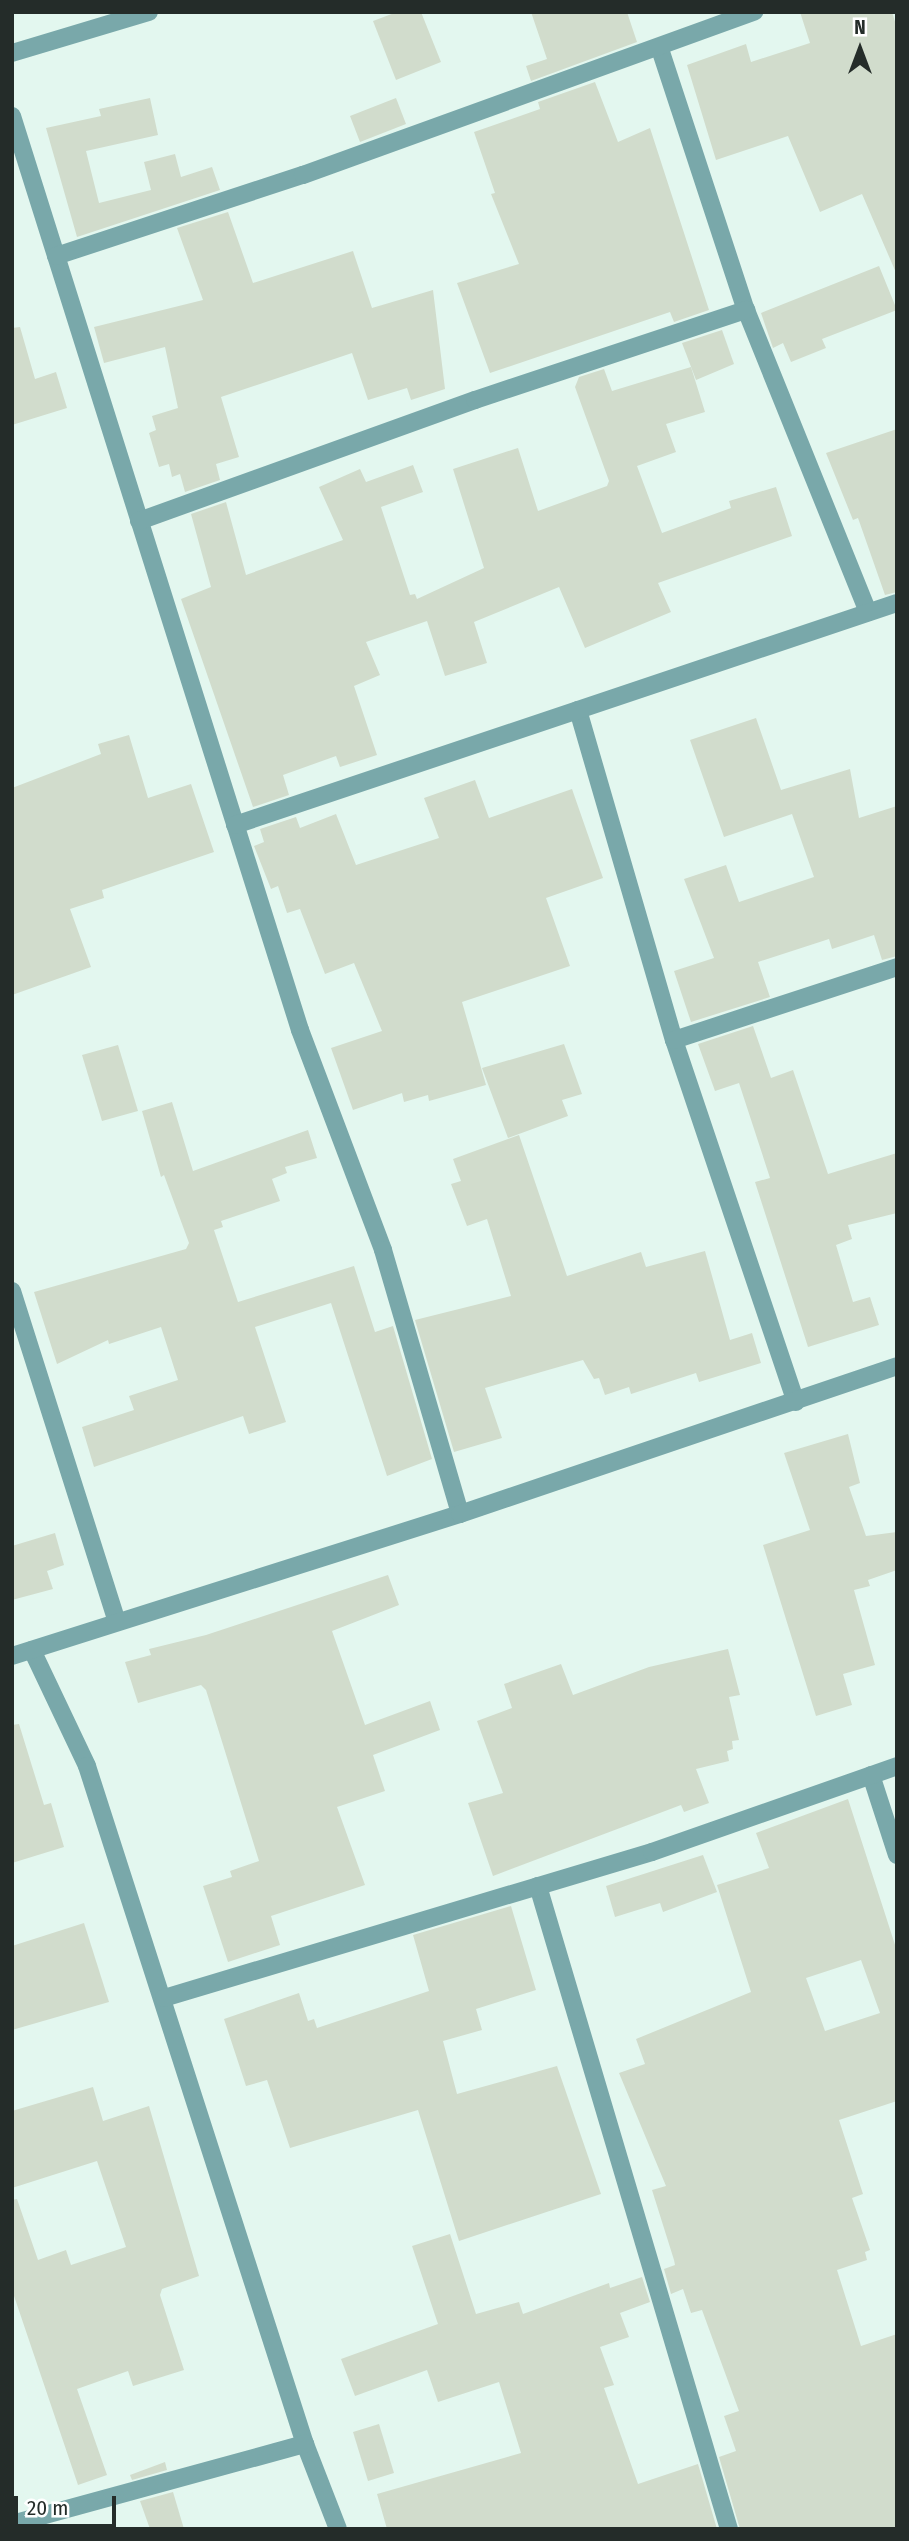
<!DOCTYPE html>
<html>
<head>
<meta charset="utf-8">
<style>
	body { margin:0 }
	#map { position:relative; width:909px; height:2541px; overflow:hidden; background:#e3f7ef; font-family:"Fira Sans Condensed",sans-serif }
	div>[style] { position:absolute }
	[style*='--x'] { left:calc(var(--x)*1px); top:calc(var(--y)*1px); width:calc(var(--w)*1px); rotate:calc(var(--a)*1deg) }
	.building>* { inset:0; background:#d1dccc }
	.minor>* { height:18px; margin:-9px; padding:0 9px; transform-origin:9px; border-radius:9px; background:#79a8aa }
	.tertiary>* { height:18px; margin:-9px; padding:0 9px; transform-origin:9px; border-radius:9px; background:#79a8aa }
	span { translate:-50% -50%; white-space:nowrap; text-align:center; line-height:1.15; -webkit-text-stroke:5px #fff; paint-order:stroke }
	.frame { position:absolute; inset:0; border:14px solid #242c29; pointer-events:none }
	.north { position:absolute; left:825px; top:14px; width:70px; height:70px; -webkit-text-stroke:5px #fff; paint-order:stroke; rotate:0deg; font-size:19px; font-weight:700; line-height:28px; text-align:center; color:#242c29 }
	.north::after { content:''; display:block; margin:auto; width:24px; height:32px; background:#242c29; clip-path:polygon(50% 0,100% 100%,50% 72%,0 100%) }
	.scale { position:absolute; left:14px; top:2496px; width:102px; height:32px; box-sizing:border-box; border:4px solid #242c29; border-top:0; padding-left:9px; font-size:21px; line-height:24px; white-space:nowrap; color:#242c29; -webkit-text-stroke:5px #fff; paint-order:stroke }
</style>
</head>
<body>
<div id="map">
	<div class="building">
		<i style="clip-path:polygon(397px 12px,421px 12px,441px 62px,396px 80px,373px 21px)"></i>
		<i style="clip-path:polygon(531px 12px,627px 12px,637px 42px,531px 81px,526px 66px,547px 59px)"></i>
		<i style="clip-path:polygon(800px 12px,892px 12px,897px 28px,897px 275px,862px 194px,820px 212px,788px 136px,716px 160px,687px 65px,746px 44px,751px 62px,810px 43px)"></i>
		<i style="clip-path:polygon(595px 82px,618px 142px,650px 128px,709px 310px,674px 322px,670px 312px,490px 373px,457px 283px,519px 264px,491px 194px,495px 193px,474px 132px,540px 109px,538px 102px)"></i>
		<i style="clip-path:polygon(150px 98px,158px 135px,86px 151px,99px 203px,151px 190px,144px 162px,175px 154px,181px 177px,212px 167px,220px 190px,77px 237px,46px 128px,101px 116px,99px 109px)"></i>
		<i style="clip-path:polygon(396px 98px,406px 124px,360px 142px,350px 116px)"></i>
		<i style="clip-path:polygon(228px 212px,253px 283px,353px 251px,372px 308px,433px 290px,445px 389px,411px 400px,407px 388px,368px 400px,352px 353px,221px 397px,239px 457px,216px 464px,220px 480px,185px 492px,180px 474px,172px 477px,169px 464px,159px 467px,149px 433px,156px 430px,152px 416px,178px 408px,165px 347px,104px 363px,94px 327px,203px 300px,177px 228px)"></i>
		<i style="clip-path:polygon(879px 266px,897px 310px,822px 339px,826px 348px,791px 362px,783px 343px,773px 348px,761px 313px)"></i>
		<i style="clip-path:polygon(20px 327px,35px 379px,56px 372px,67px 408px,12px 425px,12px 328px)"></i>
		<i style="clip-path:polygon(722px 330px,734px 364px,696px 380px,682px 343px)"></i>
		<i style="clip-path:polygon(691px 367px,705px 412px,666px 424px,676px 452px,637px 466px,662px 533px,731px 508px,729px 501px,776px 487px,792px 536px,658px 583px,671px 612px,585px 648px,559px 587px,474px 622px,487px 663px,445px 676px,427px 621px,366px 642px,380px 675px,354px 686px,377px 755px,340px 767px,336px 756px,283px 775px,289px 795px,253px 807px,181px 599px,211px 587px,191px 514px,226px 502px,246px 575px,343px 540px,319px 487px,360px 469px,366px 482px,413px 465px,423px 492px,381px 507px,410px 595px,415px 594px,417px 599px,484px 568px,453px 469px,518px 448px,538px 511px,607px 486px,609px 481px,575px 387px,579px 377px,604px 369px,612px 391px)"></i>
		<i style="clip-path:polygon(897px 429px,897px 592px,885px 595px,858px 518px,853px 520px,826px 453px)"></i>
		<i style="clip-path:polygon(756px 718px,781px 790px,850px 769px,859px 818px,897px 806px,897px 956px,882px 960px,874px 935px,832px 949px,829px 939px,758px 962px,770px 997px,691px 1022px,674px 971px,714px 958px,684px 879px,726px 865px,739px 902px,814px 877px,792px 814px,724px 837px,690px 740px)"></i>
		<i style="clip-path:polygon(129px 735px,148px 798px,191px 784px,214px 852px,102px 890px,104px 898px,70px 909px,91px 967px,12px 995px,12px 788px,101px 754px,98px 744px)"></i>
		<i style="clip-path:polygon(475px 780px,489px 818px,572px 789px,603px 878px,546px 898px,570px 966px,462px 1002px,486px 1085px,429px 1101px,428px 1095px,404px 1102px,402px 1093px,353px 1110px,331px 1048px,382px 1031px,354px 963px,325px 974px,300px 909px,287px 913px,278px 886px,271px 889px,254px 846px,264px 842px,260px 829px,296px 817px,300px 828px,336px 814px,356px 865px,439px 838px,424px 798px)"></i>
		<i style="clip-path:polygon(753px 1026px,771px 1078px,793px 1070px,828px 1174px,897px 1153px,897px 1213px,848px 1225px,852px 1239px,836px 1245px,853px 1302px,870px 1297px,879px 1325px,808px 1347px,755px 1182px,770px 1178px,739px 1083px,715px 1091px,698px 1044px)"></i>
		<i style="clip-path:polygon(564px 1044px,582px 1094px,562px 1100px,568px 1116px,508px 1138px,482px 1068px)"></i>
		<i style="clip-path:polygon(118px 1045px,138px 1111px,102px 1121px,82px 1055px)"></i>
		<i style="clip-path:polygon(172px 1102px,193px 1171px,308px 1130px,317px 1158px,285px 1167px,287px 1173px,272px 1179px,280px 1201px,221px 1221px,223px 1227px,214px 1230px,238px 1302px,354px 1266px,375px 1332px,393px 1326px,432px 1459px,387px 1476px,331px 1303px,255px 1327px,286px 1422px,249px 1434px,243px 1416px,94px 1467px,82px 1427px,134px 1410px,129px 1396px,178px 1380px,161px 1327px,109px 1344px,108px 1340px,57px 1364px,34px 1292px,186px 1249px,189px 1243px,164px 1175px,161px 1177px,142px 1111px)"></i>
		<i style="clip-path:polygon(519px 1135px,567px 1276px,641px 1252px,646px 1267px,705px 1251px,730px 1340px,752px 1333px,761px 1363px,699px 1382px,696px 1373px,631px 1394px,629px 1387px,605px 1395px,599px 1378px,594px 1379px,583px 1360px,485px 1388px,502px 1438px,454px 1452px,415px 1320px,511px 1296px,487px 1219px,467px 1226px,451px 1184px,461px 1181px,453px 1159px)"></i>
		<i style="clip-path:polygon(848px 1434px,860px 1483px,849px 1487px,866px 1536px,897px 1532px,897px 1570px,868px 1580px,870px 1586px,854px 1590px,875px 1665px,843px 1674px,852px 1705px,816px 1716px,763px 1545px,810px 1530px,784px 1453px)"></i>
		<i style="clip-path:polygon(55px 1533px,64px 1565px,47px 1571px,53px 1589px,12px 1600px,12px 1546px)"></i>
		<i style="clip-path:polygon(388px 1575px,399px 1605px,332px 1631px,365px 1725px,430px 1701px,440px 1730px,373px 1755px,385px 1791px,337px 1807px,365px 1885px,271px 1916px,280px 1945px,228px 1962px,203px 1886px,232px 1877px,230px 1871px,259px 1861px,206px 1690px,201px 1685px,138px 1703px,125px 1662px,151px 1655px,149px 1649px,206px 1635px)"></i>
		<i style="clip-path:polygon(728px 1649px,740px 1695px,729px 1697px,739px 1740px,732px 1741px,733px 1749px,727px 1751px,729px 1761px,696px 1769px,709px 1803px,684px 1812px,681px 1805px,493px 1876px,468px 1803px,503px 1793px,477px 1721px,512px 1708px,504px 1684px,561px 1664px,573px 1695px,649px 1667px)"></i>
		<i style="clip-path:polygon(19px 1724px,44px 1805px,51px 1803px,64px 1847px,12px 1863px,12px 1725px)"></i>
		<i style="clip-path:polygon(evenodd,848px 1799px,897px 1951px,897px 2101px,839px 2120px,863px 2194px,852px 2198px,870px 2250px,865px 2252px,867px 2260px,837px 2270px,861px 2346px,897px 2334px,897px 2529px,740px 2529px,719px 2457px,736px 2451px,724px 2416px,739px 2411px,702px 2310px,691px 2313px,683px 2289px,671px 2294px,664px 2269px,675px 2265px,674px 2260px,652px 2190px,666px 2186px,619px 2073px,645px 2064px,636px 2039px,751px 1992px,717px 1885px,769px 1868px,756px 1833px,848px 1799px,861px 1960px,880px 2013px,825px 2031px,806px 1978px,861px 1960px)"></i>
		<i style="clip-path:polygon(703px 1855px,717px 1892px,663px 1912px,660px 1903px,615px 1917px,606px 1886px)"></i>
		<i style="clip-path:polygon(511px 1906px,536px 1990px,476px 2009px,482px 2030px,443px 2041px,457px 2094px,557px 2066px,601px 2194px,459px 2241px,418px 2110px,290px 2148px,267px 2080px,246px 2086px,224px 2019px,299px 1993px,308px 2021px,314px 2019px,317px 2028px,429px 1991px,413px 1935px)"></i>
		<i style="clip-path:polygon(84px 1923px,109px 2002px,12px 2030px,12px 1946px)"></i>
		<i style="clip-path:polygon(93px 2087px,103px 2121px,149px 2106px,199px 2276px,162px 2289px,160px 2295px,184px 2370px,133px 2386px,128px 2371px,77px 2389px,107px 2475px,78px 2485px,12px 2290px,12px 2200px,17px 2199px,38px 2260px,66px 2250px,71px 2265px,126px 2247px,97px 2161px,12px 2188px,12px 2111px)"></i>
		<i style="clip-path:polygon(450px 2234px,476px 2314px,519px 2302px,523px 2314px,609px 2283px,610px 2288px,642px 2277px,650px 2302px,620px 2313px,629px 2337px,600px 2347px,614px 2385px,604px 2388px,638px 2484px,698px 2464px,717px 2529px,387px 2529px,377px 2494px,521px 2453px,499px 2382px,438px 2402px,427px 2370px,355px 2396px,341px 2359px,438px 2324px,412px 2246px)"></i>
		<i style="clip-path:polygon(379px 2424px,394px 2473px,368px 2481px,353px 2432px)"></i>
		<i style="clip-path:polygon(165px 2462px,167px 2470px,132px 2480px,130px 2475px)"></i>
		<i style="clip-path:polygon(173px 2492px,184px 2529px,150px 2529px,140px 2501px)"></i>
	</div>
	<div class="minor">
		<i style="--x:660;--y:49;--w:275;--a:71.8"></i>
		<i style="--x:746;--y:310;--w:326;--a:68"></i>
		<i style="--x:12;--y:53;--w:143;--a:-16.7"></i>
		<i style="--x:12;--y:116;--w:958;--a:72.51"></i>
		<i style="--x:300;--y:1030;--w:235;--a:69.3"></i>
		<i style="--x:383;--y:1250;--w:275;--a:73.7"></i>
		<i style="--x:56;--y:256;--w:260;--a:-18.2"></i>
		<i style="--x:303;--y:175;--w:480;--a:-19.9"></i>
		<i style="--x:139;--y:521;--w:357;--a:-19.8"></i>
		<i style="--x:475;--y:400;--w:286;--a:-18.4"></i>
		<i style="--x:578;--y:710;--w:344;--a:73.8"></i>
		<i style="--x:674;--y:1040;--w:382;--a:71.4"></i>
		<i style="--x:235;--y:825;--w:698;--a:-18.54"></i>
		<i style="--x:674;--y:1040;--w:235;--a:-18.1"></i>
		<i style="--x:12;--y:1291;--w:347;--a:72.4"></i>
		<i style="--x:32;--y:1650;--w:128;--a:64.6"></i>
		<i style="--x:87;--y:1766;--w:712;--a:72.18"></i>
		<i style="--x:305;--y:2444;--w:91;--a:68.8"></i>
		<i style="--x:871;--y:1775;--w:84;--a:72"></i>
		<i style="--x:538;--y:1886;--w:671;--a:73.46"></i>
		<i style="--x:164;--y:1998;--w:509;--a:-16.66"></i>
		<i style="--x:652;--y:1852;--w:260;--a:-19.3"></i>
		<i style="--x:12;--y:2524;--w:304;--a:-15.3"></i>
	</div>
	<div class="tertiary">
		<i style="--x:12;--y:1656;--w:470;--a:-17.6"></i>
		<i style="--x:460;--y:1514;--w:461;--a:-18.7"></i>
	</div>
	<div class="frame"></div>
	<div class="north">N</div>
	<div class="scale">20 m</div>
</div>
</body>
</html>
